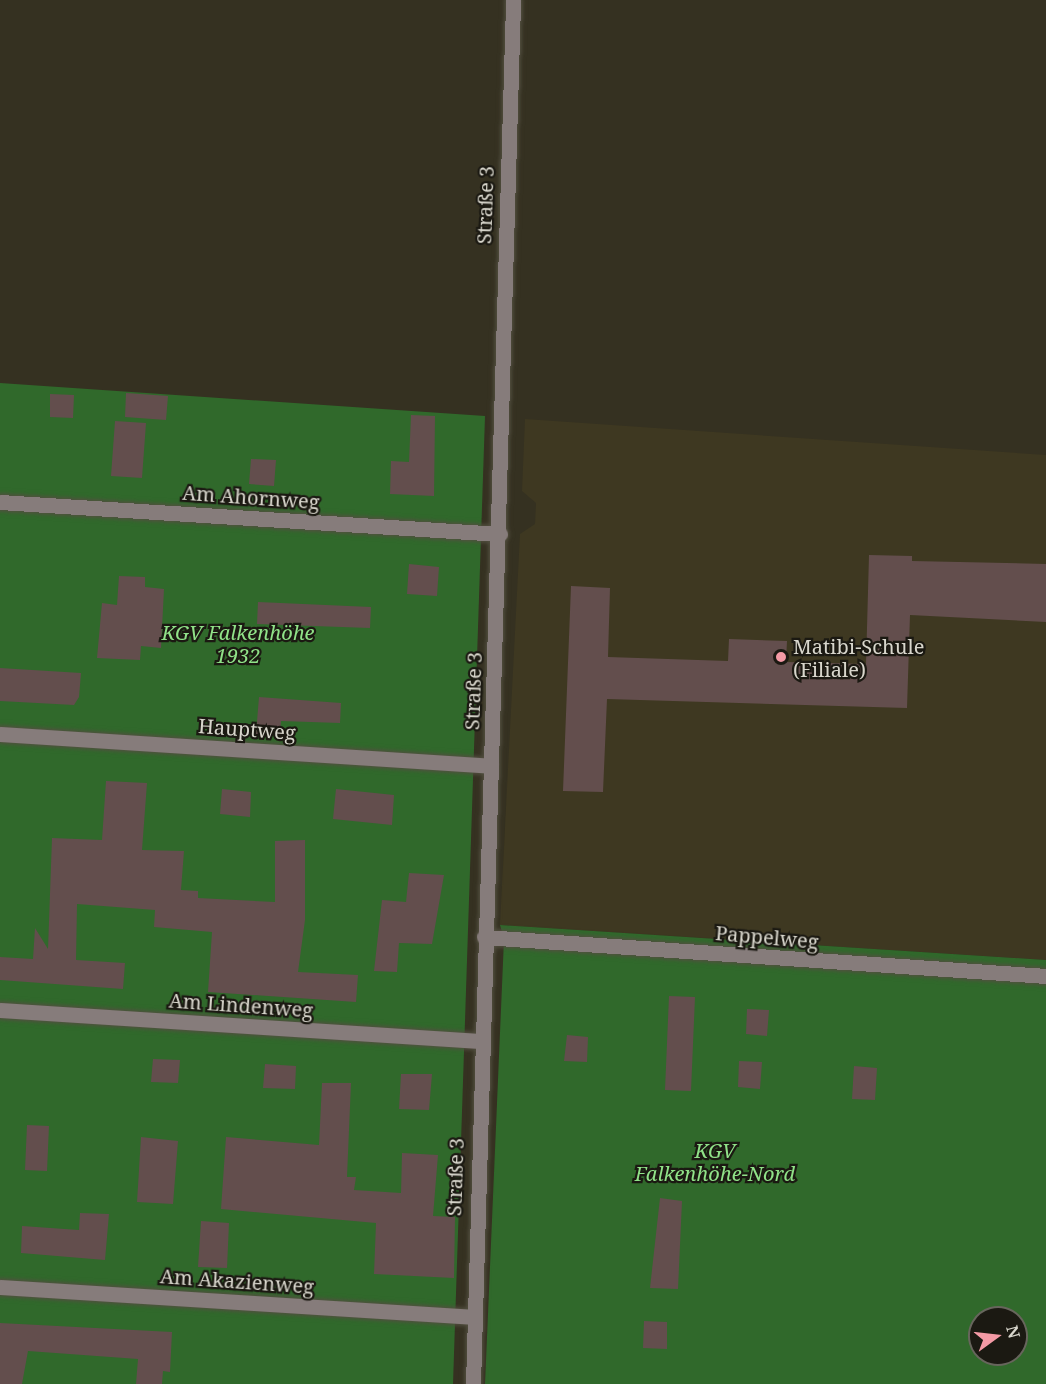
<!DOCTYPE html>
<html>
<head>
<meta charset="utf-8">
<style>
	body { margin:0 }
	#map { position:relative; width:1046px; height:1384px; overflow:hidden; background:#353121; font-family:"Noto Serif",serif }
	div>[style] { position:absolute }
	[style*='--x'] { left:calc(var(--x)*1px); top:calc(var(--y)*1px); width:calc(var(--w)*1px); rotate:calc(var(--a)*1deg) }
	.built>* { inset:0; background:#3e3821 }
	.green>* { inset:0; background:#30692b }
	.building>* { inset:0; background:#634e4d }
	.roads { filter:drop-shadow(0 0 2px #524f40) drop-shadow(0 0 2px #524f40) }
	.minor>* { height:15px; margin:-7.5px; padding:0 7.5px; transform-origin:7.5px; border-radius:7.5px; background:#867c7b }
	.dots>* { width:16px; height:16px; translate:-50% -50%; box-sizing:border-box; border:3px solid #1b1912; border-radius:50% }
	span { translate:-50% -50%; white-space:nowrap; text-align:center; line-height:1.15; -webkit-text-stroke:4.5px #1b1912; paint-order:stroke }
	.street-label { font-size:20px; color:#d8d6cc }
	.park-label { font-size:20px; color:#90e288; font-style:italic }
	.poi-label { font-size:20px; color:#d8d6cc }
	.left { translate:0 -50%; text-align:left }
	.north { position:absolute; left:968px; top:1306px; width:60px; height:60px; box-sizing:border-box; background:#1b1912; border:2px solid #67655c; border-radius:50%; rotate:75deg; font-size:16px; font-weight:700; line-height:24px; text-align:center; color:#d8d6cc }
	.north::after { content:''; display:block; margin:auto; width:21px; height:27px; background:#f49aa5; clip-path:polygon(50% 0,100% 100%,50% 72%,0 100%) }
</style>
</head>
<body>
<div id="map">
	<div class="built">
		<i style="clip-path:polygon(525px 419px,1046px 455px,1046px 960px,500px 925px,520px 534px,535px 524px,536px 503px,522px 491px)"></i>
	</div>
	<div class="green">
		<i style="clip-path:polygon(0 383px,485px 416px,453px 1384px,0 1384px)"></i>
		<i style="clip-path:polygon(evenodd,500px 925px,1046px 960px,1046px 1384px,485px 1384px,504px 939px,500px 925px,980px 1318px,1016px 1318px,1016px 1354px,980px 1354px,980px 1318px)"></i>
	</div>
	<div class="building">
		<i style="clip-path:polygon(126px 393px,168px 396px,166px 420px,125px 417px)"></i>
		<i style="clip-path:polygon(50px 394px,74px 395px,73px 418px,50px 417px)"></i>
		<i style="clip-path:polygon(411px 415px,435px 416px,434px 496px,390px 494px,391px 461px,409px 462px)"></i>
		<i style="clip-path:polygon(115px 421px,146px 423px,142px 478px,111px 476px)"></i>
		<i style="clip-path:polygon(251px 459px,276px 460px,274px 486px,249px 484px)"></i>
		<i style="clip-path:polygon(869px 555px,912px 556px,912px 561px,1046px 564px,1046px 622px,910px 615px,907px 708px,607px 699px,603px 792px,563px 791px,571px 586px,610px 588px,608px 657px,728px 661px,729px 639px,787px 641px,786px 662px,866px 664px)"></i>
		<i style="clip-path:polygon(409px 564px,439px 567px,437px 596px,407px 594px)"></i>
		<i style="clip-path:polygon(119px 576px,145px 577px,145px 587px,164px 589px,161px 648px,141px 646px,140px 660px,97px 658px,102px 603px,117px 605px)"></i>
		<i style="clip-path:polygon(258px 602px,371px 607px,370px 628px,257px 624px)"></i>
		<i style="clip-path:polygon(0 668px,81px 673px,79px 697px,74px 705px,0 701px)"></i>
		<i style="clip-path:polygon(259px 697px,341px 703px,340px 723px,281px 721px,280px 735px,256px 734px)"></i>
		<i style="clip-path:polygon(106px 781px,147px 783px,142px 850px,184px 851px,181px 890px,198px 891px,198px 898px,275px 902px,275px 841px,305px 840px,305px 920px,298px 972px,358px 975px,356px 1002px,208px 992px,212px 932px,154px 927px,155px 910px,77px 904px,76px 960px,125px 963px,123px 989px,0 980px,0 957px,33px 959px,35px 928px,48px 949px,52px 838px,102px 840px)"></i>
		<i style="clip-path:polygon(222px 789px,251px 792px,250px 817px,220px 814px)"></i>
		<i style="clip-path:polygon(336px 789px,394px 795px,392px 825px,333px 819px)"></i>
		<i style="clip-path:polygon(409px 873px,444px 875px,432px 944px,399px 943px,397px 972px,374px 971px,382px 900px,406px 902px)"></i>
		<i style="clip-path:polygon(669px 996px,695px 997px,691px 1091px,665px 1090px)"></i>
		<i style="clip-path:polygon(747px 1009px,769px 1010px,767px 1036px,746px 1034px)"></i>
		<i style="clip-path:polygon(567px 1035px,588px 1037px,587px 1062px,564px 1061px)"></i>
		<i style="clip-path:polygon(153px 1059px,180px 1060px,178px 1083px,151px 1082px)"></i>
		<i style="clip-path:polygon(739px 1061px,762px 1062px,760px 1089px,738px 1087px)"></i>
		<i style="clip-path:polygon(265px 1064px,296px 1066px,295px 1089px,263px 1088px)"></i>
		<i style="clip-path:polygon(854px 1066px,877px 1068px,875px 1100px,852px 1099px)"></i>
		<i style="clip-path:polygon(401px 1074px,432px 1074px,429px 1110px,399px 1109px)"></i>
		<i style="clip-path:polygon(322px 1083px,351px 1083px,347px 1177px,356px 1177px,354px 1190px,401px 1193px,402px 1153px,438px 1155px,433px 1216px,455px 1217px,454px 1278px,374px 1274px,376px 1223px,221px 1209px,226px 1137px,319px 1145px)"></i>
		<i style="clip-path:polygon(27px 1125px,49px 1126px,47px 1171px,25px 1170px)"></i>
		<i style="clip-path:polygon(141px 1137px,178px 1141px,173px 1204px,137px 1202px)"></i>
		<i style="clip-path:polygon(660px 1198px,682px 1201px,678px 1289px,650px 1288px)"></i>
		<i style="clip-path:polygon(80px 1213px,109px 1214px,105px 1260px,21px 1253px,22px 1226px,79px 1230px)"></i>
		<i style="clip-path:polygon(201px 1221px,229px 1223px,227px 1268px,198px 1267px)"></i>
		<i style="clip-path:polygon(644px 1321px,667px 1322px,667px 1349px,643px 1348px)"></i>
		<i style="clip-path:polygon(0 1323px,172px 1332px,170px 1372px,163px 1371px,162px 1384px,136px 1384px,138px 1359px,28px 1351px,22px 1384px,0 1384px)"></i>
	</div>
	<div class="roads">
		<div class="minor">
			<i style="--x:0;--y:502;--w:501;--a:3.66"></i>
			<i style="--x:0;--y:734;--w:492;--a:3.7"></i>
			<i style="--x:484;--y:937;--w:563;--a:3.97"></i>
			<i style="--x:0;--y:1010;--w:481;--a:3.7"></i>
			<i style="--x:0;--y:1287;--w:473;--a:3.6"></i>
			<i style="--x:473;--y:1384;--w:1385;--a:-88.34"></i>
		</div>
	</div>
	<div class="dots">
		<i style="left:781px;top:657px;background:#f49aa5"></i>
	</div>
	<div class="street-label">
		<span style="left:485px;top:205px;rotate:-88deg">Straße 3</span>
		<span style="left:251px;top:497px;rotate:4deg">Am Ahornweg</span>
		<span style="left:473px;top:691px;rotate:-88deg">Straße 3</span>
		<span style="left:247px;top:729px;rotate:4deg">Hauptweg</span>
		<span style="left:767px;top:937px;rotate:5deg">Pappelweg</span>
		<span style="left:241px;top:1005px;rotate:4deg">Am Lindenweg</span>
		<span style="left:455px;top:1177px;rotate:-88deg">Straße 3</span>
		<span style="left:237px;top:1281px;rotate:4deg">Am Akazienweg</span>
	</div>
	<div class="park-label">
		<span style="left:238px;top:644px">KGV Falkenhöhe<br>1932</span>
		<span style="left:715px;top:1162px">KGV<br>Falkenhöhe-Nord</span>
	</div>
	<div class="poi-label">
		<span class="left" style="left:793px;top:658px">Matibi-Schule<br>(Filiale)</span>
	</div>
	<div class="north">N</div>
</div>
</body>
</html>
